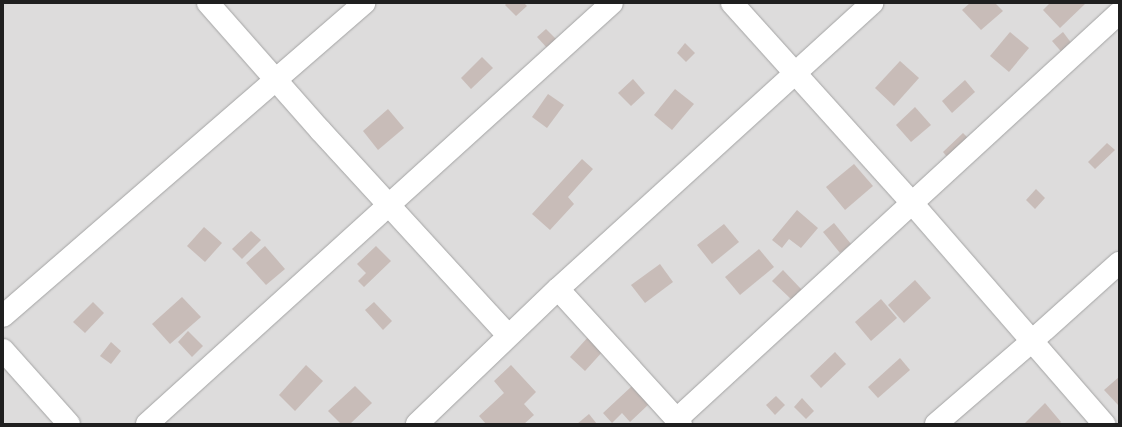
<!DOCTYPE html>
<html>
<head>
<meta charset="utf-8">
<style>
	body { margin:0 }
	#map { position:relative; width:1122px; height:427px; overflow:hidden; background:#f0ebe5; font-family:Roboto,sans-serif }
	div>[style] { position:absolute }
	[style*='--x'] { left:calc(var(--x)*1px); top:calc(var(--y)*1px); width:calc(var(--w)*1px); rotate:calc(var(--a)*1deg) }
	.residential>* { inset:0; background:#dddcdc }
	.building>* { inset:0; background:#c8bcb8 }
	.roads { filter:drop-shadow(0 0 1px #a3a3a3) drop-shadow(0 0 1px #a3a3a3) }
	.minor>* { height:22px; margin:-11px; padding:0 11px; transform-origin:11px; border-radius:11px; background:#fff }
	span { translate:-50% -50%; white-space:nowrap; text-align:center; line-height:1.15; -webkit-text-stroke:3px #fff; paint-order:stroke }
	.frame { position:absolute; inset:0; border:4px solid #1f1f1f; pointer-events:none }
</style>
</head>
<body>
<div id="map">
	<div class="residential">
		<i style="clip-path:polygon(3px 3px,1119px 3px,1119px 424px,3px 424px)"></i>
	</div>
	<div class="building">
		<i style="clip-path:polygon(507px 3px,524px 3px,527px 6px,516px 16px,505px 5px)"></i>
		<i style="clip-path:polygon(970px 3px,995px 3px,1003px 11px,981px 30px,962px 10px)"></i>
		<i style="clip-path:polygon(1050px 3px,1086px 3px,1060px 28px,1043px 10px)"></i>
		<i style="clip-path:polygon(546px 29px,557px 40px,548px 49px,537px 37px)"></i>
		<i style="clip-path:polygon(1010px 32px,1029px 48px,1009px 72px,990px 56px)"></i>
		<i style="clip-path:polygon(1063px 32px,1075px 48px,1065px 56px,1052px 41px)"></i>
		<i style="clip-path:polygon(685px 43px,695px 53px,686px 62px,677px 53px)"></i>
		<i style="clip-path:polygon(482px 57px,493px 68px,471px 89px,461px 78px)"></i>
		<i style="clip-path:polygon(900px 61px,919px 78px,894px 106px,875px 88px)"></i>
		<i style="clip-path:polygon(633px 79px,645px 93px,631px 106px,618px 93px)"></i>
		<i style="clip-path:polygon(965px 80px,975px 92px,952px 113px,942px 101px)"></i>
		<i style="clip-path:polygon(675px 89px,694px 104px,672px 130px,654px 115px)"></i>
		<i style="clip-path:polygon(548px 94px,564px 105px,547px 128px,532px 117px)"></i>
		<i style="clip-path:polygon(915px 107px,931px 125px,911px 142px,896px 125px)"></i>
		<i style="clip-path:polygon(388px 109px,404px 128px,378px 150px,363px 131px)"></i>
		<i style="clip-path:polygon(963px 133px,969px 139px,949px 159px,943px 152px)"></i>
		<i style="clip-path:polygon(1107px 143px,1115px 150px,1095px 169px,1088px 162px)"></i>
		<i style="clip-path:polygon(582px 159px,593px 169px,568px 197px,574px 204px,550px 230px,532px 214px)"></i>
		<i style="clip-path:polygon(854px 164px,873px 186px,845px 210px,826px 187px)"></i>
		<i style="clip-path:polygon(1036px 189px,1045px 198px,1035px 209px,1026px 200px)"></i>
		<i style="clip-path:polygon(797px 210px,818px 228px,801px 248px,789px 239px,782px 248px,772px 240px)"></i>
		<i style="clip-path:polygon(834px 223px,851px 244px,840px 253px,823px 232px)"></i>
		<i style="clip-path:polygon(724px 224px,739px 242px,712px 264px,697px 245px)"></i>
		<i style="clip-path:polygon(204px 227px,222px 243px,205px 262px,187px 246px)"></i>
		<i style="clip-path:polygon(251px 231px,261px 240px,242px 259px,232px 249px)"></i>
		<i style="clip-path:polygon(265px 246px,285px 269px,266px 285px,246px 263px)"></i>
		<i style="clip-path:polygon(376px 246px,391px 261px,364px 287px,358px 281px,366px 273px,357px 264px)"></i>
		<i style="clip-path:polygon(759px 249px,774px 267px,740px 295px,725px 277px)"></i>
		<i style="clip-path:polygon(660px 264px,673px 282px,645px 303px,631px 285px)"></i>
		<i style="clip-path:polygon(783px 270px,802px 290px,792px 300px,772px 281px)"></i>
		<i style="clip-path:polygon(915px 280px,931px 298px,904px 323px,888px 305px)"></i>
		<i style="clip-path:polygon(182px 297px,201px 317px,170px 344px,152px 324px)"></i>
		<i style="clip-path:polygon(881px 299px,897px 318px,871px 341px,855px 322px)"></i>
		<i style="clip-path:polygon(93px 302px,104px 313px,85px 333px,73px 322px)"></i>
		<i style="clip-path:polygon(374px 302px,392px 321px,383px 330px,365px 310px)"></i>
		<i style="clip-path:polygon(188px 331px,203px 346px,192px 357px,178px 342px)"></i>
		<i style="clip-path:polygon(589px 336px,604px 350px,585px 371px,570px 357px)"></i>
		<i style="clip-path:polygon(111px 342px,121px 351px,111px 364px,100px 356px)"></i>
		<i style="clip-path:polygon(835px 352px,846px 364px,821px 388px,810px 376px)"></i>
		<i style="clip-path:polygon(900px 358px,910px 370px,878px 398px,868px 387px)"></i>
		<i style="clip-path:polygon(306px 365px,323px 381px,295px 411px,279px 395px)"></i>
		<i style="clip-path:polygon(511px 365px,536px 392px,524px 404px,534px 415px,524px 424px,486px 424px,479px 416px,504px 393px,494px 381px)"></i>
		<i style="clip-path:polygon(1119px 377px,1119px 406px,1104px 390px)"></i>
		<i style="clip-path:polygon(355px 386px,372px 403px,350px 424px,341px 424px,328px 411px)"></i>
		<i style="clip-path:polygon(632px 386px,649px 404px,630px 422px,622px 413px,612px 423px,603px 413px)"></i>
		<i style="clip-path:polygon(776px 396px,785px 405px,775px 415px,766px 405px)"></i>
		<i style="clip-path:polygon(802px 398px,814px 411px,806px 419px,794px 407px)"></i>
		<i style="clip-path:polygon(1045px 403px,1061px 422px,1059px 424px,1024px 424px)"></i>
		<i style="clip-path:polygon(589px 414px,597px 424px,577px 424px)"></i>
	</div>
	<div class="roads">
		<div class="minor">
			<i style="--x:208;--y:3;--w:169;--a:48.6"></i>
			<i style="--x:320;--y:130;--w:278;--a:47.5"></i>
			<i style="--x:732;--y:3;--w:269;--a:48"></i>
			<i style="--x:912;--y:203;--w:293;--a:49"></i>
			<i style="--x:558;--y:289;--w:183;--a:47.7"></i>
			<i style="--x:3;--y:316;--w:478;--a:-40.9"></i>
			<i style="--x:3;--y:350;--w:99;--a:48.3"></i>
			<i style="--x:677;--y:419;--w:600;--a:-42.57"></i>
			<i style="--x:147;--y:424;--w:627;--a:-42.16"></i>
			<i style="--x:417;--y:424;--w:195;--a:-43.8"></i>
			<i style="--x:558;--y:289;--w:425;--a:-42.3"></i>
			<i style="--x:936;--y:424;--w:127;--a:-40.8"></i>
			<i style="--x:1032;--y:341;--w:117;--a:-41.9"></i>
		</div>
	</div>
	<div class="frame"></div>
</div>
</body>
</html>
